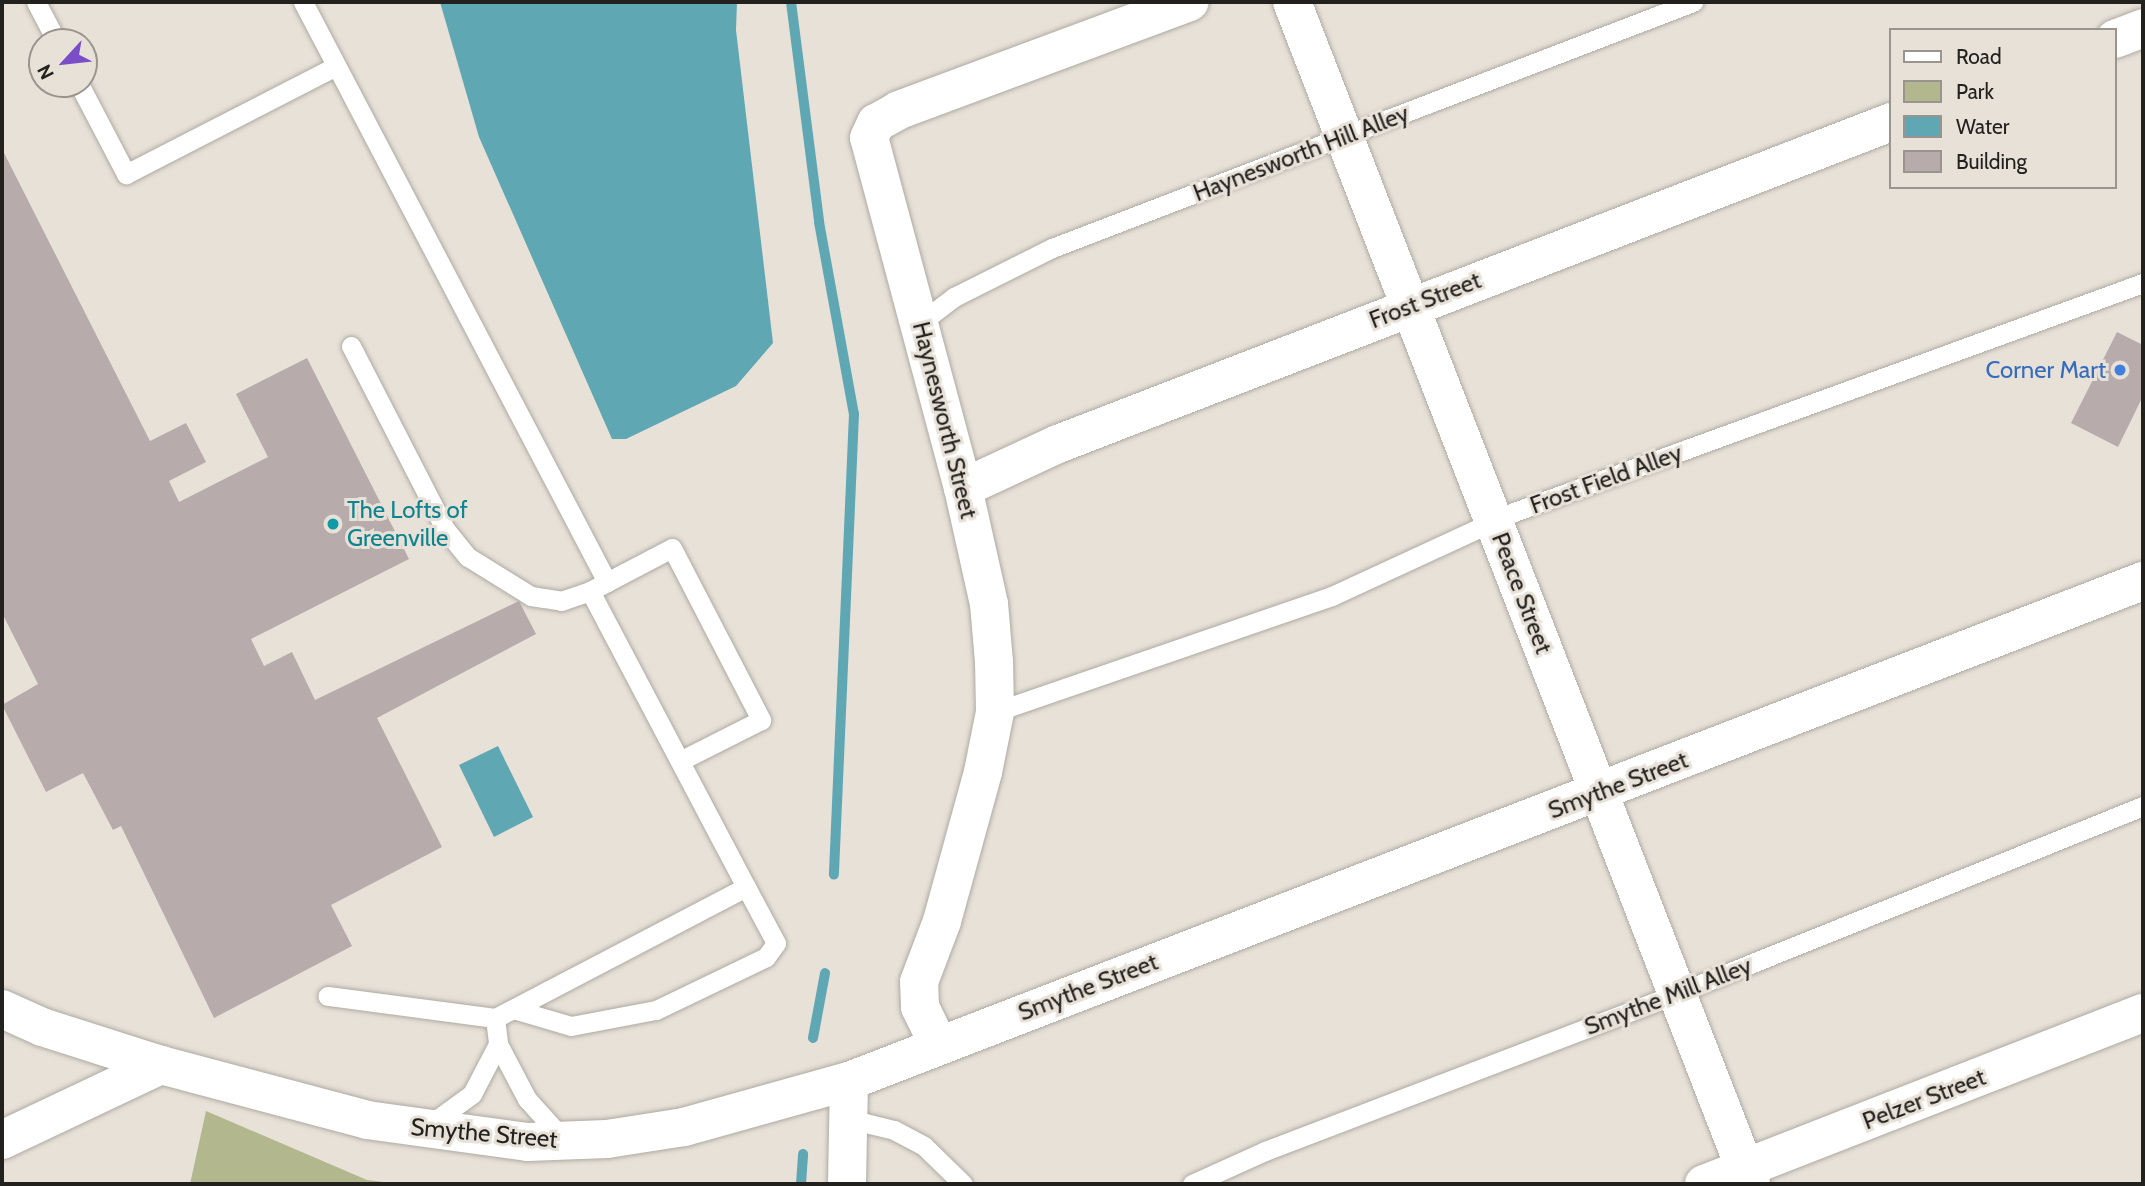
<!DOCTYPE html>
<html>
<head>
<meta charset="utf-8">
<style>
	body { margin:0 }
	#map { position:relative; width:2145px; height:1186px; overflow:hidden; background:#e7e1d8; font-family:Cabin,sans-serif }
	div>[style] { position:absolute }
	[style*='--x'] { left:calc(var(--x)*1px); top:calc(var(--y)*1px); width:calc(var(--w)*1px); rotate:calc(var(--a)*1deg) }
	.green>* { inset:0; background:#b2b78d }
	.water>* { inset:0; background:#60a7b4 }
	.stream>* { height:10px; margin:-5px; padding:0 5px; transform-origin:5px; border-radius:5px; background:#60a7b4 }
	.building>* { inset:0; background:#b7acab }
	.roads { filter:drop-shadow(0 0 2px #afaaa2) drop-shadow(0 0 2px #afaaa2) }
	.lane>* { height:19px; margin:-9.5px; padding:0 9.5px; transform-origin:9.5px; border-radius:9.5px; background:#fff }
	.street>* { height:38px; margin:-19px; padding:0 19px; transform-origin:19px; border-radius:19px; background:#fff }
	.secondary>* { height:38px; margin:-19px; padding:0 19px; transform-origin:19px; border-radius:19px; background:#fff }
	.dots>* { width:19px; height:19px; translate:-50% -50%; box-sizing:border-box; border:4px solid #e7e1d8; border-radius:50% }
	span { translate:-50% -50%; white-space:nowrap; text-align:center; line-height:1.15; -webkit-text-stroke:6px #e7e1d8; paint-order:stroke }
	.street-label { font-size:24px; color:#23211e }
	.shop-label { font-size:24px; color:#366cbe }
	.right { translate:-100% -50%; text-align:right }
	.culture-label { font-size:24px; color:#0d838f }
	.left { translate:0 -50%; text-align:left }
	.frame { position:absolute; inset:0; border:4px solid #23211e; pointer-events:none }
	.legend { position:absolute; left:1889px; top:28px; width:228px; height:161px; box-sizing:border-box; background:#e7e1d8; border:2px solid #99948e; margin:0; padding:9px 12px; list-style:none; font-size:21px; color:#23211e }
	.legend li { display:flex; align-items:center; gap:14px; height:35px }
	.legend b { width:35px; border:2px solid #99948e }
	.north { position:absolute; left:28px; top:28px; width:70px; height:70px; box-sizing:border-box; background:#e7e1d8; border:2px solid #99948e; border-radius:50%; rotate:243deg; font-size:19px; font-weight:700; line-height:28px; text-align:center; color:#23211e }
	.north::after { content:''; display:block; margin:auto; width:24px; height:32px; background:#7a4ec7; clip-path:polygon(50% 0,100% 100%,50% 72%,0 100%) }
</style>
</head>
<body>
<div id="map">
	<div class="green">
		<i style="clip-path:polygon(206px 1111px,367px 1180px,400px 1184px,190px 1184px)"></i>
	</div>
	<div class="water">
		<i style="clip-path:polygon(440px 2px,737px 2px,736px 30px,773px 343px,736px 386px,626px 439px,612px 439px,479px 137px)"></i>
		<i style="clip-path:polygon(498px 746px,533px 817px,494px 837px,459px 765px)"></i>
	</div>
	<div class="stream">
		<i style="--x:791;--y:2;--w:222;--a:82.7"></i>
		<i style="--x:819;--y:222;--w:195;--a:79.7"></i>
		<i style="--x:854;--y:414;--w:461;--a:92.5"></i>
		<i style="--x:813;--y:1038;--w:66;--a:-79.5"></i>
		<i style="--x:801;--y:1184;--w:30;--a:-86"></i>
	</div>
	<div class="building">
		<i style="clip-path:polygon(2px 149px,150px 441px,186px 423px,206px 462px,169px 481px,179px 502px,268px 457px,236px 394px,307px 358px,409px 559px,251px 639px,264px 666px,292px 652px,315px 700px,519px 601px,536px 634px,377px 718px,442px 847px,331px 905px,352px 946px,214px 1018px,121px 826px,113px 830px,83px 773px,46px 792px,2px 705px,38px 684px,2px 613px)"></i>
		<i style="clip-path:polygon(2117px 332px,2143px 345px,2143px 396px,2118px 447px,2071px 423px)"></i>
	</div>
	<div class="roads">
		<div class="lane">
			<i style="--x:36;--y:2;--w:45;--a:62.3"></i>
			<i style="--x:303;--y:2;--w:655;--a:62.34"></i>
			<i style="--x:607;--y:582;--w:19;--a:152"></i>
			<i style="--x:590;--y:591;--w:335;--a:62.2"></i>
			<i style="--x:746;--y:887;--w:283;--a:152.4"></i>
			<i style="--x:495;--y:1018;--w:169;--a:-172.5"></i>
			<i style="--x:79;--y:84;--w:102;--a:62.4"></i>
			<i style="--x:126;--y:174;--w:236;--a:-27.2"></i>
			<i style="--x:920;--y:323;--w:43;--a:-37.4"></i>
			<i style="--x:954;--y:297;--w:110;--a:-26.6"></i>
			<i style="--x:1052;--y:248;--w:687;--a:-21"></i>
			<i style="--x:351;--y:346;--w:206;--a:62.8"></i>
			<i style="--x:445;--y:529;--w:36;--a:51"></i>
			<i style="--x:468;--y:557;--w:74;--a:31.8"></i>
			<i style="--x:531;--y:596;--w:30;--a:9"></i>
			<i style="--x:561;--y:601;--w:31;--a:-19"></i>
			<i style="--x:607;--y:582;--w:73;--a:-27.6"></i>
			<i style="--x:672;--y:548;--w:194;--a:62.6"></i>
			<i style="--x:761;--y:720;--w:91;--a:153.2"></i>
			<i style="--x:995;--y:712;--w:356;--a:-19"></i>
			<i style="--x:1332;--y:596;--w:200;--a:-24.8"></i>
			<i style="--x:1514;--y:512;--w:669;--a:-20.01"></i>
			<i style="--x:513;--y:1009;--w:60;--a:16.3"></i>
			<i style="--x:571;--y:1026;--w:86;--a:-10.7"></i>
			<i style="--x:656;--y:1010;--w:122;--a:-25.7"></i>
			<i style="--x:766;--y:957;--w:17;--a:-54"></i>
			<i style="--x:776;--y:943;--w:64;--a:-118.2"></i>
			<i style="--x:495;--y:1018;--w:26;--a:83"></i>
			<i style="--x:498;--y:1044;--w:62;--a:62.2"></i>
			<i style="--x:527;--y:1099;--w:54;--a:48"></i>
			<i style="--x:849;--y:1119;--w:46;--a:13.7"></i>
			<i style="--x:894;--y:1130;--w:34;--a:28"></i>
			<i style="--x:924;--y:1146;--w:54;--a:44.3"></i>
			<i style="--x:428;--y:1126;--w:54;--a:-36"></i>
			<i style="--x:472;--y:1094;--w:56;--a:-62.5"></i>
			<i style="--x:1192;--y:1184;--w:80;--a:-24.3"></i>
			<i style="--x:1265;--y:1151;--w:442;--a:-20.9"></i>
			<i style="--x:1678;--y:993;--w:501;--a:-21.91"></i>
		</div>
		<div class="street">
			<i style="--x:1292;--y:2;--w:1268;--a:68.78"></i>
			<i style="--x:2115;--y:39;--w:30;--a:-21"></i>
			<i style="--x:963;--y:488;--w:105;--a:-24.9"></i>
			<i style="--x:1058;--y:444;--w:893;--a:-21.13"></i>
			<i style="--x:938;--y:1044;--w:41;--a:-115.9"></i>
			<i style="--x:920;--y:1007;--w:25;--a:-92"></i>
			<i style="--x:919;--y:982;--w:65;--a:-69.3"></i>
			<i style="--x:942;--y:921;--w:155;--a:-74.6"></i>
			<i style="--x:983;--y:772;--w:61;--a:-78.7"></i>
			<i style="--x:995;--y:712;--w:50;--a:-91.1"></i>
			<i style="--x:994;--y:662;--w:58;--a:-94.9"></i>
			<i style="--x:989;--y:604;--w:119;--a:-102.6"></i>
			<i style="--x:963;--y:488;--w:362;--a:-105"></i>
			<i style="--x:869;--y:138;--w:17;--a:-65"></i>
			<i style="--x:876;--y:123;--w:26;--a:-29"></i>
			<i style="--x:899;--y:110;--w:310;--a:-20.4"></i>
			<i style="--x:2;--y:1140;--w:176;--a:-25.3"></i>
			<i style="--x:847;--y:1184;--w:103;--a:-88.9"></i>
			<i style="--x:1704;--y:1184;--w:471;--a:-21.3"></i>
		</div>
		<div class="secondary">
			<i style="--x:2;--y:1009;--w:44;--a:24.2"></i>
			<i style="--x:42;--y:1027;--w:125;--a:17.7"></i>
			<i style="--x:161;--y:1065;--w:213;--a:14.9"></i>
			<i style="--x:367;--y:1120;--w:162;--a:7.8"></i>
			<i style="--x:528;--y:1142;--w:79;--a:-2.2"></i>
			<i style="--x:607;--y:1139;--w:78;--a:-8.9"></i>
			<i style="--x:684;--y:1127;--w:171;--a:-15.6"></i>
			<i style="--x:849;--y:1081;--w:1387;--a:-21.13"></i>
		</div>
	</div>
	<div class="dots">
		<i style="left:2120px;top:370px;background:#3f7fe0"></i>
		<i style="left:333px;top:524px;background:#0f9aa8"></i>
	</div>
	<div class="street-label">
		<span style="left:1301px;top:153px;rotate:-21deg">Haynesworth Hill Alley</span>
		<span style="left:1425px;top:300px;rotate:-21deg">Frost Street</span>
		<span style="left:945px;top:420px;rotate:76deg">Haynesworth Street</span>
		<span style="left:1606px;top:479px;rotate:-20deg">Frost Field Alley</span>
		<span style="left:1522px;top:593px;rotate:69deg">Peace Street</span>
		<span style="left:1618px;top:785px;rotate:-21deg">Smythe Street</span>
		<span style="left:1088px;top:987px;rotate:-21deg">Smythe Street</span>
		<span style="left:1668px;top:996px;rotate:-21deg">Smythe Mill Alley</span>
		<span style="left:1924px;top:1099px;rotate:-21deg">Pelzer Street</span>
		<span style="left:484px;top:1133px;rotate:5deg">Smythe Street</span>
	</div>
	<div class="shop-label">
		<span class="right" style="left:2106px;top:370px">Corner Mart</span>
	</div>
	<div class="culture-label">
		<span class="left" style="left:347px;top:524px">The Lofts of<br>Greenville</span>
	</div>
	<div class="frame"></div>
	<ul class="legend">
	<li><b style="height:9px;background:#fff"></b>Road</li>
	<li><b style="height:19px;background:#b2b78d"></b>Park</li>
	<li><b style="height:19px;background:#60a7b4"></b>Water</li>
	<li><b style="height:19px;background:#b7acab"></b>Building</li>
	</ul>
	<div class="north">N</div>
</div>
</body>
</html>
